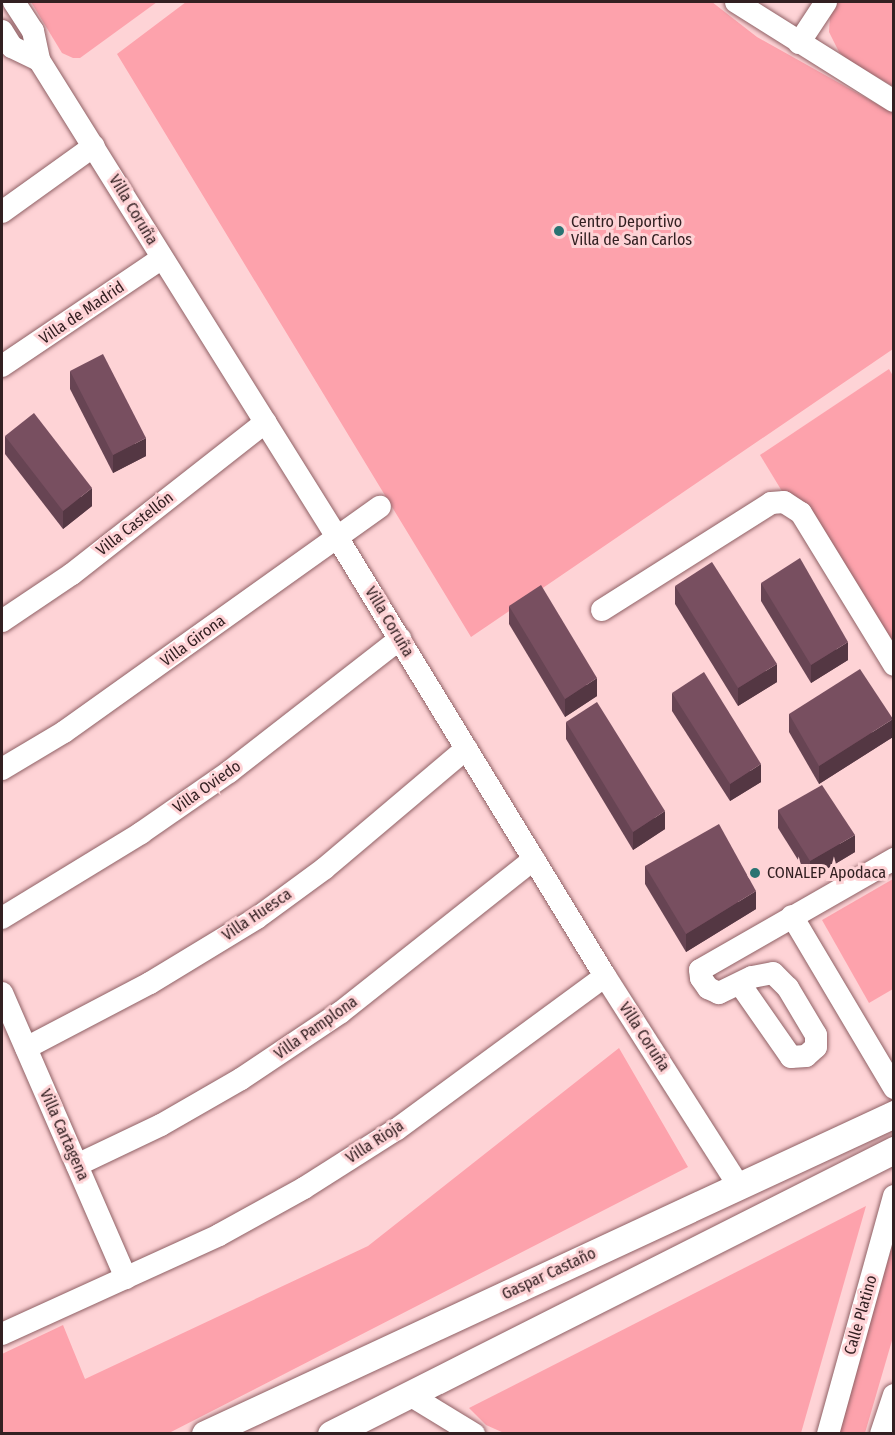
<!DOCTYPE html>
<html>
<head>
<meta charset="utf-8">
<style>
	body { margin:0 }
	#map { position:relative; width:895px; height:1435px; overflow:hidden; background:#fed3d6; font-family:"Fira Sans Condensed",sans-serif }
	div>[style] { position:absolute }
	[style*='--x'] { left:calc(var(--x)*1px); top:calc(var(--y)*1px); width:calc(var(--w)*1px); rotate:calc(var(--a)*1deg) }
	.green>* { inset:0; background:#fda2ac }
	.roads { filter:drop-shadow(0 0 2px #8f6165) drop-shadow(0 0 2px #8f6165) }
	.minor>* { height:22px; margin:-11px; padding:0 11px; transform-origin:11px; border-radius:11px; background:#fff }
	.major>* { height:27px; margin:-13.5px; padding:0 13.5px; transform-origin:13.5px; border-radius:13.5px; background:#fff }
	.wall>* { inset:0; background:#674453 }
	.shaded-wall>* { inset:0; background:#543743 }
	.building>* { inset:0; background:#784f60 }
	.dots>* { width:16px; height:16px; translate:-50% -50%; box-sizing:border-box; border:3px solid #fed3d6; border-radius:50% }
	span { translate:-50% -50%; white-space:nowrap; text-align:center; line-height:1.15; -webkit-text-stroke:6px #fed3d6; paint-order:stroke }
	.street-label { font-size:16px; color:#332022 }
	.poi-label { font-size:16px; color:#332022 }
	.left { translate:0 -50%; text-align:left }
	.frame { position:absolute; inset:0; border:3px solid #332022; pointer-events:none }
</style>
</head>
<body>
<div id="map">
	<div class="green">
		<i style="clip-path:polygon(31px 2px,157px 2px,80px 58px,73px 58px,62px 53px)"></i>
		<i style="clip-path:polygon(186px 2px,712px 2px,757px 37px,893px 113px,893px 349px,471px 637px,117px 54px)"></i>
		<i style="clip-path:polygon(837px 2px,893px 2px,893px 86px,850px 62px,839px 52px,829px 32px,830px 17px)"></i>
		<i style="clip-path:polygon(889px 369px,893px 376px,893px 674px,760px 455px)"></i>
		<i style="clip-path:polygon(893px 879px,893px 989px,869px 1003px,822px 920px)"></i>
		<i style="clip-path:polygon(619px 1048px,688px 1167px,169px 1433px,2px 1433px,2px 1354px,63px 1325px,85px 1379px,368px 1246px)"></i>
		<i style="clip-path:polygon(866px 1206px,801px 1433px,504px 1433px,486px 1425px,469px 1408px)"></i>
		<i style="clip-path:polygon(893px 1243px,893px 1337px,865px 1433px,837px 1434px)"></i>
	</div>
	<div class="roads">
		<div class="minor">
			<i style="--x:14;--y:2;--w:35;--a:57"></i>
			<i style="--x:33;--y:31;--w:30;--a:78"></i>
			<i style="--x:39;--y:60;--w:562;--a:58.01"></i>
			<i style="--x:337;--y:537;--w:514;--a:58.6"></i>
			<i style="--x:605;--y:976;--w:249;--a:57.5"></i>
			<i style="--x:736;--y:2;--w:186;--a:32.1"></i>
			<i style="--x:2;--y:31;--w:19;--a:58"></i>
			<i style="--x:12;--y:47;--w:30;--a:26"></i>
			<i style="--x:799;--y:43;--w:49;--a:-56.6"></i>
			<i style="--x:2;--y:212;--w:113;--a:-35.7"></i>
			<i style="--x:2;--y:366;--w:193;--a:-34"></i>
			<i style="--x:602;--y:610;--w:200;--a:-32.3"></i>
			<i style="--x:771;--y:503;--w:13;--a:-4"></i>
			<i style="--x:784;--y:502;--w:20;--a:33"></i>
			<i style="--x:801;--y:513;--w:178;--a:58.5"></i>
			<i style="--x:2;--y:621;--w:84;--a:-33.9"></i>
			<i style="--x:72;--y:574;--w:246;--a:-38.1"></i>
			<i style="--x:2;--y:769;--w:72;--a:-30.8"></i>
			<i style="--x:64;--y:732;--w:388;--a:-35.5"></i>
			<i style="--x:792;--y:916;--w:200;--a:59.3"></i>
			<i style="--x:2;--y:918;--w:163;--a:-31.4"></i>
			<i style="--x:141;--y:833;--w:107;--a:-34.7"></i>
			<i style="--x:229;--y:772;--w:217;--a:-37.9"></i>
			<i style="--x:740;--y:984;--w:89;--a:55.1"></i>
			<i style="--x:791;--y:1057;--w:15;--a:-4"></i>
			<i style="--x:806;--y:1056;--w:13;--a:-42"></i>
			<i style="--x:816;--y:1047;--w:12;--a:-90"></i>
			<i style="--x:816;--y:1035;--w:55;--a:-120.8"></i>
			<i style="--x:788;--y:988;--w:21;--a:-135"></i>
			<i style="--x:773;--y:973;--w:21;--a:169"></i>
			<i style="--x:752;--y:977;--w:37;--a:154"></i>
			<i style="--x:719;--y:993;--w:12;--a:-156"></i>
			<i style="--x:708;--y:988;--w:12;--a:-125"></i>
			<i style="--x:701;--y:978;--w:8;--a:-97"></i>
			<i style="--x:700;--y:970;--w:224;--a:-29.8"></i>
			<i style="--x:2;--y:993;--w:311;--a:66.5"></i>
			<i style="--x:26;--y:1048;--w:140;--a:-27.7"></i>
			<i style="--x:150;--y:983;--w:125;--a:-31.3"></i>
			<i style="--x:257;--y:918;--w:84;--a:-36.3"></i>
			<i style="--x:325;--y:868;--w:185;--a:-40.2"></i>
			<i style="--x:77;--y:1165;--w:93;--a:-25.5"></i>
			<i style="--x:161;--y:1125;--w:92;--a:-29.9"></i>
			<i style="--x:241;--y:1079;--w:120;--a:-33.8"></i>
			<i style="--x:341;--y:1012;--w:246;--a:-38.4"></i>
			<i style="--x:2;--y:1334;--w:239;--a:-24.5"></i>
			<i style="--x:219;--y:1235;--w:97;--a:-28.9"></i>
			<i style="--x:304;--y:1188;--w:110;--a:-32.4"></i>
			<i style="--x:397;--y:1129;--w:258;--a:-36.3"></i>
			<i style="--x:410;--y:1395;--w:75;--a:31.4"></i>
			<i style="--x:828;--y:1434;--w:247;--a:-74.5"></i>
			<i style="--x:881;--y:1434;--w:41;--a:-71.6"></i>
		</div>
		<div class="major">
			<i style="--x:205;--y:1434;--w:760;--a:-24.91"></i>
			<i style="--x:331;--y:1434;--w:631;--a:-26.77"></i>
		</div>
	</div>
	<div class="wall">
		<i style="clip-path:polygon(70px 371px,146px 456px,113px 473px,70px 389px)"></i>
		<i style="clip-path:polygon(5px 436px,92px 506px,63px 529px,5px 454px)"></i>
		<i style="clip-path:polygon(761px 583px,848px 660px,811px 683px,761px 601px)"></i>
		<i style="clip-path:polygon(675px 586px,777px 682px,738px 706px,675px 604px)"></i>
		<i style="clip-path:polygon(509px 606px,597px 696px,565px 717px,509px 624px)"></i>
		<i style="clip-path:polygon(672px 693px,761px 782px,730px 801px,672px 711px)"></i>
		<i style="clip-path:polygon(789px 714px,893px 737px,819px 784px,789px 732px)"></i>
		<i style="clip-path:polygon(566px 722px,665px 829px,633px 850px,566px 739px)"></i>
		<i style="clip-path:polygon(778px 810px,855px 852px,810px 879px,778px 828px)"></i>
		<i style="clip-path:polygon(645px 866px,756px 909px,686px 952px,645px 884px)"></i>
	</div>
	<div class="shaded-wall">
		<i style="clip-path:polygon(146px 438px,146px 456px,113px 473px,113px 455px)"></i>
		<i style="clip-path:polygon(92px 488px,92px 506px,63px 529px,63px 511px)"></i>
		<i style="clip-path:polygon(848px 642px,848px 660px,811px 683px,811px 665px)"></i>
		<i style="clip-path:polygon(777px 664px,777px 682px,738px 706px,738px 688px)"></i>
		<i style="clip-path:polygon(597px 678px,597px 696px,565px 717px,565px 699px)"></i>
		<i style="clip-path:polygon(893px 719px,893px 737px,819px 784px,819px 766px)"></i>
		<i style="clip-path:polygon(761px 764px,761px 782px,730px 801px,730px 784px)"></i>
		<i style="clip-path:polygon(665px 811px,665px 829px,633px 850px,633px 832px)"></i>
		<i style="clip-path:polygon(855px 835px,855px 852px,810px 879px,810px 861px)"></i>
		<i style="clip-path:polygon(756px 891px,756px 909px,686px 952px,686px 934px)"></i>
	</div>
	<div class="building">
		<i style="clip-path:polygon(103px 354px,146px 438px,113px 455px,70px 371px)"></i>
		<i style="clip-path:polygon(34px 413px,92px 488px,63px 511px,5px 436px)"></i>
		<i style="clip-path:polygon(800px 558px,848px 642px,811px 665px,761px 583px)"></i>
		<i style="clip-path:polygon(712px 562px,777px 664px,738px 688px,675px 586px)"></i>
		<i style="clip-path:polygon(541px 585px,597px 678px,565px 699px,509px 606px)"></i>
		<i style="clip-path:polygon(860px 669px,893px 719px,819px 766px,789px 714px)"></i>
		<i style="clip-path:polygon(704px 672px,761px 764px,730px 784px,672px 693px)"></i>
		<i style="clip-path:polygon(597px 702px,665px 811px,633px 832px,566px 722px)"></i>
		<i style="clip-path:polygon(822px 785px,855px 835px,810px 861px,778px 810px)"></i>
		<i style="clip-path:polygon(719px 824px,756px 891px,686px 934px,645px 866px)"></i>
	</div>
	<div class="dots">
		<i style="left:559px;top:231px;background:#297372"></i>
		<i style="left:755px;top:873px;background:#297372"></i>
	</div>
	<div class="street-label">
		<span style="left:133px;top:210px;rotate:59deg">Villa Coruña</span>
		<span style="left:82px;top:313px;rotate:-34deg">Villa de Madrid</span>
		<span style="left:135px;top:524px;rotate:-38deg">Villa Castellón</span>
		<span style="left:389px;top:622px;rotate:59deg">Villa Coruña</span>
		<span style="left:193px;top:641px;rotate:-36deg">Villa Girona</span>
		<span style="left:207px;top:787px;rotate:-35deg">Villa Oviedo</span>
		<span style="left:257px;top:915px;rotate:-34deg">Villa Huesca</span>
		<span style="left:316px;top:1028px;rotate:-35deg">Villa Pamplona</span>
		<span style="left:644px;top:1037px;rotate:57deg">Villa Coruña</span>
		<span style="left:64px;top:1135px;rotate:66deg">Villa Cartagena</span>
		<span style="left:375px;top:1142px;rotate:-33deg">Villa Rioja</span>
		<span style="left:549px;top:1274px;rotate:-25deg">Gaspar Castaño</span>
		<span style="left:861px;top:1315px;rotate:-74deg">Calle Platino</span>
	</div>
	<div class="poi-label">
		<span class="left" style="left:571px;top:231px">Centro Deportivo<br>Villa de San Carlos</span>
		<span class="left" style="left:767px;top:873px">CONALEP Apodaca</span>
	</div>
	<div class="frame"></div>
</div>
</body>
</html>
